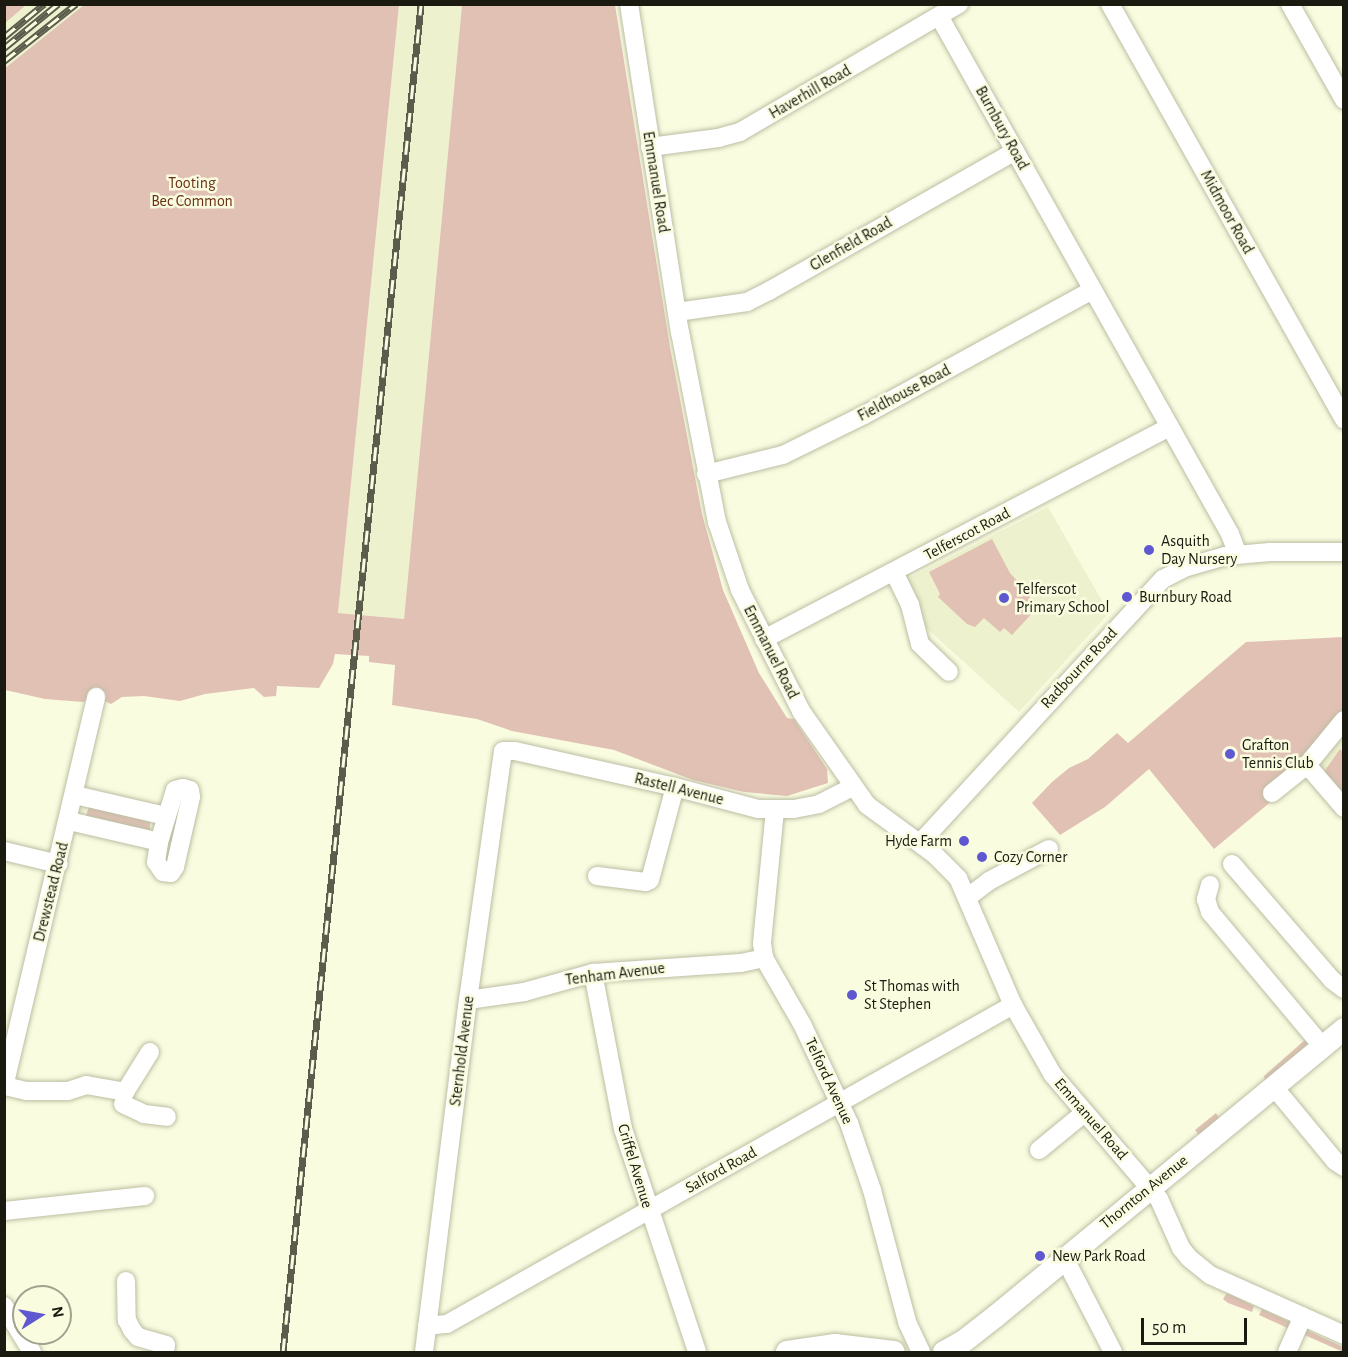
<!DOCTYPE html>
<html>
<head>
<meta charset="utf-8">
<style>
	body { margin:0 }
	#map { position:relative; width:1348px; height:1357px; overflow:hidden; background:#fafce0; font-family:"Alegreya Sans",sans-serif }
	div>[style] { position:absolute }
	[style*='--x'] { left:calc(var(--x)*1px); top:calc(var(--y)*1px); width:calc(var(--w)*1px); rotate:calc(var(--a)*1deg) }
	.built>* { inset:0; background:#eef1cd }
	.green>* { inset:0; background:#e1c1b4 }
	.roads { filter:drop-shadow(0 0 2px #bcbea3) drop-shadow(0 0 2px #bcbea3) }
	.minor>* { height:18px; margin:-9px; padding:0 9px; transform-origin:9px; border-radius:9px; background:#fff }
	.major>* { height:22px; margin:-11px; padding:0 11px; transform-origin:11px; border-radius:11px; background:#fff }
	.rail>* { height:7px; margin-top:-3.5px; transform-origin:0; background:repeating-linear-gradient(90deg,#fafce0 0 14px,#5b5c4c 0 28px); box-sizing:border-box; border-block:2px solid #5b5c4c }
	.dots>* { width:16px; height:16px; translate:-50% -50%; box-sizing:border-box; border:3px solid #fafce0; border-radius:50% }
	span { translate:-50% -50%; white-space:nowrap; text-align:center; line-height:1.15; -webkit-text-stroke:5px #fafce0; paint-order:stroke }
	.street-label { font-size:16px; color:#1a1a10 }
	.park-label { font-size:16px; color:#6b2f16 }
	.poi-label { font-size:16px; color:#1a1a10 }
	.left { translate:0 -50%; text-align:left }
	.right { translate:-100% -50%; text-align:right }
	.frame { position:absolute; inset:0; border:6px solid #1a1a10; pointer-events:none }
	.north { position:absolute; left:12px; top:1285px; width:60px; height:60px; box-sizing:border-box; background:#fafce0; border:2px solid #a0a28d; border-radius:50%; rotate:79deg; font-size:16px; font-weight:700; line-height:24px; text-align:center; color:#1a1a10 }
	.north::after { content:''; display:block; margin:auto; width:21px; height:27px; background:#6058d1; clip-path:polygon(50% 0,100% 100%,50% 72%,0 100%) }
	.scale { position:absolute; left:1141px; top:1318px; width:106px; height:27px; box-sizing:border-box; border:3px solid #1a1a10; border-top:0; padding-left:8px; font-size:18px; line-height:21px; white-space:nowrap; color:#1a1a10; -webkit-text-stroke:4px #fafce0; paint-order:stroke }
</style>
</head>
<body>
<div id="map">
	<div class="built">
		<i style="clip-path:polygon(26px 5px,84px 5px,44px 40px,5px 69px,4px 23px)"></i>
		<i style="clip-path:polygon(399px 5px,462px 5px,404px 619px,338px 613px)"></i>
		<i style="clip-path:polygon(1048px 507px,1109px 613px,1019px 712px,922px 624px,900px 583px)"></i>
		<i style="clip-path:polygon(1343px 728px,1343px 808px,1315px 765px)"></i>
	</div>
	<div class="green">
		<i style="clip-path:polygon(5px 4px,26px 4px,26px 5px,5px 23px)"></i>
		<i style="clip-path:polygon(84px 5px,399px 5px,338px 613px,404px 619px,462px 5px,615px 5px,670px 347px,702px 514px,723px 590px,759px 673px,787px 718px,794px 719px,827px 769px,828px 783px,787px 796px,744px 792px,693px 780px,614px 750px,512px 731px,477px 719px,392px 705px,395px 665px,369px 662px,369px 656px,335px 654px,333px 664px,319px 688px,277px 686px,276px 696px,264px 697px,254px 688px,205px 694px,180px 701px,144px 696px,122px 697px,111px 704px,96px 697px,83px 702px,45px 699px,5px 690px,4px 69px)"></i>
		<i style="clip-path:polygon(992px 539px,1010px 573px,1031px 596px,1028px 599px,1037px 608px,1012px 635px,1004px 628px,1000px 632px,984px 618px,975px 627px,967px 624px,938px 597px,940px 594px,929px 572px)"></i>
		<i style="clip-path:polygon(1343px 637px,1343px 728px,1315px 765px,1214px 849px,1149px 769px,1105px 807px,1060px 835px,1032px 803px,1052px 782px,1069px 768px,1088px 759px,1117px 733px,1128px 743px,1246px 642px)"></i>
		<i style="clip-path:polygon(1340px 749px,1343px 752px,1343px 808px,1319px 779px)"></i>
		<i style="clip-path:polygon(89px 806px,150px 818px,150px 830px,89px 818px,86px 816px)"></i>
		<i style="clip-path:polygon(1306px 1039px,1309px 1043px,1265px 1080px,1264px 1076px)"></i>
		<i style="clip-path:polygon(1216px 1113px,1219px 1118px,1199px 1135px,1195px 1130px)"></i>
		<i style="clip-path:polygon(1227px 1293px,1254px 1306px,1252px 1312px,1228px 1303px,1223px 1299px)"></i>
		<i style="clip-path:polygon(1262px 1309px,1296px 1325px,1294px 1331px,1259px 1315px)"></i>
		<i style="clip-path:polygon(1302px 1328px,1343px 1347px,1343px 1352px,1300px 1333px)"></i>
	</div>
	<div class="roads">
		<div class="minor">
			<i style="--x:629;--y:4;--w:332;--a:81.2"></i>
			<i style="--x:680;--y:332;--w:194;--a:79"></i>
			<i style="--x:717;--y:522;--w:72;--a:71.3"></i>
			<i style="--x:740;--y:590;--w:136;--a:63.2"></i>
			<i style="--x:801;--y:711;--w:115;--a:54.9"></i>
			<i style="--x:867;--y:805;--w:83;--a:36.2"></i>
			<i style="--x:934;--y:854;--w:34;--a:45"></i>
			<i style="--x:958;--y:878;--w:138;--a:66.6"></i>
			<i style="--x:1013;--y:1005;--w:81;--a:60.3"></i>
			<i style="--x:1053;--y:1075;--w:163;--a:49.5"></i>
			<i style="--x:1159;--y:1199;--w:54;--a:65.8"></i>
			<i style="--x:1181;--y:1248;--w:13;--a:51"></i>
			<i style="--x:1189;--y:1258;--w:27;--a:39"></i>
			<i style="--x:1210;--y:1275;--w:147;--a:24.1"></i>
			<i style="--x:1110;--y:4;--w:477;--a:60.6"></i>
			<i style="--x:1290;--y:4;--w:110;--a:60.6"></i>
			<i style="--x:939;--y:16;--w:594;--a:60.67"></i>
			<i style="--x:1230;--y:534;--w:22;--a:69"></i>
			<i style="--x:650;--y:147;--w:69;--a:-7.5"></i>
			<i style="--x:718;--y:138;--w:23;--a:-15"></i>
			<i style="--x:740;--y:132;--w:254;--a:-30.3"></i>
			<i style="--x:677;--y:312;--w:71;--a:-8.1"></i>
			<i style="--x:747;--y:302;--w:25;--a:-27"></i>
			<i style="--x:769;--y:291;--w:283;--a:-29.6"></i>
			<i style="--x:706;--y:474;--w:79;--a:-13.9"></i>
			<i style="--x:783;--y:455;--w:90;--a:-26.3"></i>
			<i style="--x:864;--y:415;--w:260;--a:-28.7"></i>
			<i style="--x:894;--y:572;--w:37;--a:64"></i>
			<i style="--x:910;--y:605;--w:40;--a:75.6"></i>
			<i style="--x:920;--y:644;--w:40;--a:44"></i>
			<i style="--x:764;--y:639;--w:457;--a:-27.6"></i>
			<i style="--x:1344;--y:720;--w:58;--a:129.4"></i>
			<i style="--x:1307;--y:765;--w:57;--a:49.3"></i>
			<i style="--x:183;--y:788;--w:7;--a:16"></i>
			<i style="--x:190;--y:790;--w:7;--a:82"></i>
			<i style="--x:191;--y:797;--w:72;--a:102.9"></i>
			<i style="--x:175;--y:867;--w:7;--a:124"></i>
			<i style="--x:171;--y:873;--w:8;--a:-173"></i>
			<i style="--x:163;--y:872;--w:12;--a:-125"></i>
			<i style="--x:156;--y:862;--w:20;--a:-81"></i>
			<i style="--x:159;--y:842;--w:54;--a:-72.9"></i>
			<i style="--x:175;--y:790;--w:8;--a:-14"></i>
			<i style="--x:1272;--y:793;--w:45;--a:-38.7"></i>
			<i style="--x:75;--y:795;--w:93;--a:13"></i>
			<i style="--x:775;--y:810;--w:134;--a:95.6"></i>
			<i style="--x:762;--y:943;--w:15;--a:82"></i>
			<i style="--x:764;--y:958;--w:76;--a:60.1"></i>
			<i style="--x:802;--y:1024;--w:110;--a:64.6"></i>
			<i style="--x:849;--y:1123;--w:71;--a:71.1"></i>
			<i style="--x:872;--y:1190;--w:137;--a:75.1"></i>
			<i style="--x:907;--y:1322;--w:33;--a:65"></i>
			<i style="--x:69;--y:821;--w:92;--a:13.1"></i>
			<i style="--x:920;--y:843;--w:359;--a:-47.4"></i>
			<i style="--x:1163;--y:579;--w:27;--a:-27"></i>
			<i style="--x:1187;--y:567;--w:40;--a:-16"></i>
			<i style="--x:1225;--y:556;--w:45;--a:-5.1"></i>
			<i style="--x:1270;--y:552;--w:74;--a:0"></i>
			<i style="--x:4;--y:851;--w:56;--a:13.5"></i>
			<i style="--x:1232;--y:864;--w:153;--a:49.2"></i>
			<i style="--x:1332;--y:980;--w:15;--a:37"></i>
			<i style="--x:597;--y:876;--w:49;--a:7"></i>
			<i style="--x:646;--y:882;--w:4;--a:-27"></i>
			<i style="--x:650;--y:880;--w:96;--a:-75"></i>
			<i style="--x:1210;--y:885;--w:15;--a:106"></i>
			<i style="--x:1206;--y:899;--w:14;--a:73"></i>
			<i style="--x:1210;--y:912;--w:175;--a:50.1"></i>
			<i style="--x:968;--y:897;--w:26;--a:-37"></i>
			<i style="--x:989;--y:881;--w:68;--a:-28.1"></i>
			<i style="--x:593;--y:973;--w:159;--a:79.1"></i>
			<i style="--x:623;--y:1129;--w:235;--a:71.6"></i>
			<i style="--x:468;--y:1000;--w:57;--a:-8.1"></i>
			<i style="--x:524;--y:992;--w:72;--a:-15.4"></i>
			<i style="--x:593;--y:973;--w:148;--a:-3.9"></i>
			<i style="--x:741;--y:963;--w:24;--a:-12"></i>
			<i style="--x:5;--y:1086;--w:22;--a:13"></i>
			<i style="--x:26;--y:1091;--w:42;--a:0"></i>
			<i style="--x:68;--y:1091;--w:19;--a:-18"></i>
			<i style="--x:86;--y:1085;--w:40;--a:10"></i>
			<i style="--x:125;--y:1092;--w:47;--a:-58"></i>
			<i style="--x:4;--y:1087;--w:401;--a:-76.7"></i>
			<i style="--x:1274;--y:1087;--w:96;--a:50.5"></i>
			<i style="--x:1335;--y:1161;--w:11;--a:34"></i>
			<i style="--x:123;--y:1104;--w:23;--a:25"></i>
			<i style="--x:144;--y:1114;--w:23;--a:7"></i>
			<i style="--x:1039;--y:1150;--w:58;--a:-39.4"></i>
			<i style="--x:4;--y:1211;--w:142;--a:-6.1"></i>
			<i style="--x:1064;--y:1257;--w:107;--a:62.7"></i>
			<i style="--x:126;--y:1281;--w:39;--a:89"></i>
			<i style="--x:127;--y:1320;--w:11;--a:63"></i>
			<i style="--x:132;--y:1330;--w:9;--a:49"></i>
			<i style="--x:138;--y:1337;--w:29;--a:16"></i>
			<i style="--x:166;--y:1345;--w:7;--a:98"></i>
			<i style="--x:4;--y:1306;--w:54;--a:58.7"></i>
			<i style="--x:427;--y:1326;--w:20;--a:-6"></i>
			<i style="--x:447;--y:1324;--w:650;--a:-29.41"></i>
			<i style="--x:424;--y:1352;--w:355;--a:-82.9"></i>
			<i style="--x:468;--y:1000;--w:251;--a:-82"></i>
			<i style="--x:503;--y:751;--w:12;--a:0"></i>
			<i style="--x:515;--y:751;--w:164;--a:12.7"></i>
			<i style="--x:675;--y:787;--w:86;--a:14.8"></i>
			<i style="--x:758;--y:809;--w:36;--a:0"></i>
			<i style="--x:794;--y:809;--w:25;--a:-11"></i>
			<i style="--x:819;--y:804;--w:37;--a:-27"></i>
			<i style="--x:1287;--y:1352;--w:39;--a:-66"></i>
		</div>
		<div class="major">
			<i style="--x:787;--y:1352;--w:49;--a:-8.3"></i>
			<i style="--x:835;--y:1345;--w:59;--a:6.8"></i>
			<i style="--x:944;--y:1352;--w:23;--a:-29"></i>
			<i style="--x:964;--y:1341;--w:41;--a:-38"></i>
			<i style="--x:996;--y:1316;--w:451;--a:-39.5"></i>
		</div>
	</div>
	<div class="rail">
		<i style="--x:4;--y:37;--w:52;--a:-39.5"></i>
		<i style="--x:4;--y:48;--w:70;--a:-39.2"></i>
		<i style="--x:4;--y:61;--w:92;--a:-38.4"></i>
		<i style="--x:283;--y:1352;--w:1355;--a:-84.15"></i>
	</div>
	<div class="dots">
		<i style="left:1149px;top:550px;background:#6058d1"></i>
		<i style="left:1127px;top:597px;background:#6058d1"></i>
		<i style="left:1004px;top:598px;background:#6058d1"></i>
		<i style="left:1230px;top:754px;background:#6058d1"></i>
		<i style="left:964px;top:841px;background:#6058d1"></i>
		<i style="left:982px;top:857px;background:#6058d1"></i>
		<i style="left:852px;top:995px;background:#6058d1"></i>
		<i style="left:1040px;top:1256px;background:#6058d1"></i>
	</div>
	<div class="street-label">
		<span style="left:810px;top:92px;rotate:-30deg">Haverhill Road</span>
		<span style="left:1002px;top:128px;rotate:61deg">Burnbury Road</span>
		<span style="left:656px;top:182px;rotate:81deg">Emmanuel Road</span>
		<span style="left:1227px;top:212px;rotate:61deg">Midmoor Road</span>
		<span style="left:851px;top:244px;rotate:-30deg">Glenfield Road</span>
		<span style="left:904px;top:393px;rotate:-28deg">Fieldhouse Road</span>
		<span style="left:967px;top:534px;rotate:-28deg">Telferscot Road</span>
		<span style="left:771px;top:652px;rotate:63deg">Emmanuel Road</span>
		<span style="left:1079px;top:668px;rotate:-47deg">Radbourne Road</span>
		<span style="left:679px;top:789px;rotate:14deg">Rastell Avenue</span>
		<span style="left:51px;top:892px;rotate:-76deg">Drewstead Road</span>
		<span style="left:615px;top:974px;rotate:-7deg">Tenham Avenue</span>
		<span style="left:462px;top:1051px;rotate:-83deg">Sternhold Avenue</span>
		<span style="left:829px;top:1081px;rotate:65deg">Telford Avenue</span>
		<span style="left:1091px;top:1119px;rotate:49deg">Emmanuel Road</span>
		<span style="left:635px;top:1166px;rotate:73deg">Criffel Avenue</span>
		<span style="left:721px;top:1170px;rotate:-29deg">Salford Road</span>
		<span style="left:1144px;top:1192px;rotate:-39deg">Thornton Avenue</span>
	</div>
	<div class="park-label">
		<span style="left:192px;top:192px">Tooting<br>Bec Common</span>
	</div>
	<div class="poi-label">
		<span class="left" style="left:1161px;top:550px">Asquith<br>Day Nursery</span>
		<span class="left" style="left:1016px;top:598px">Telferscot<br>Primary School</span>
		<span class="left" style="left:1139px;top:597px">Burnbury Road</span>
		<span class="left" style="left:1242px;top:754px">Grafton<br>Tennis Club</span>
		<span class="right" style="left:952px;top:841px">Hyde Farm</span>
		<span class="left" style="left:994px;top:857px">Cozy Corner</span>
		<span class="left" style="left:864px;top:995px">St Thomas with<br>St Stephen</span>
		<span class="left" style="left:1052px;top:1256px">New Park Road</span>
	</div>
	<div class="frame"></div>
	<div class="north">N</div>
	<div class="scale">50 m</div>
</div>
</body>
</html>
